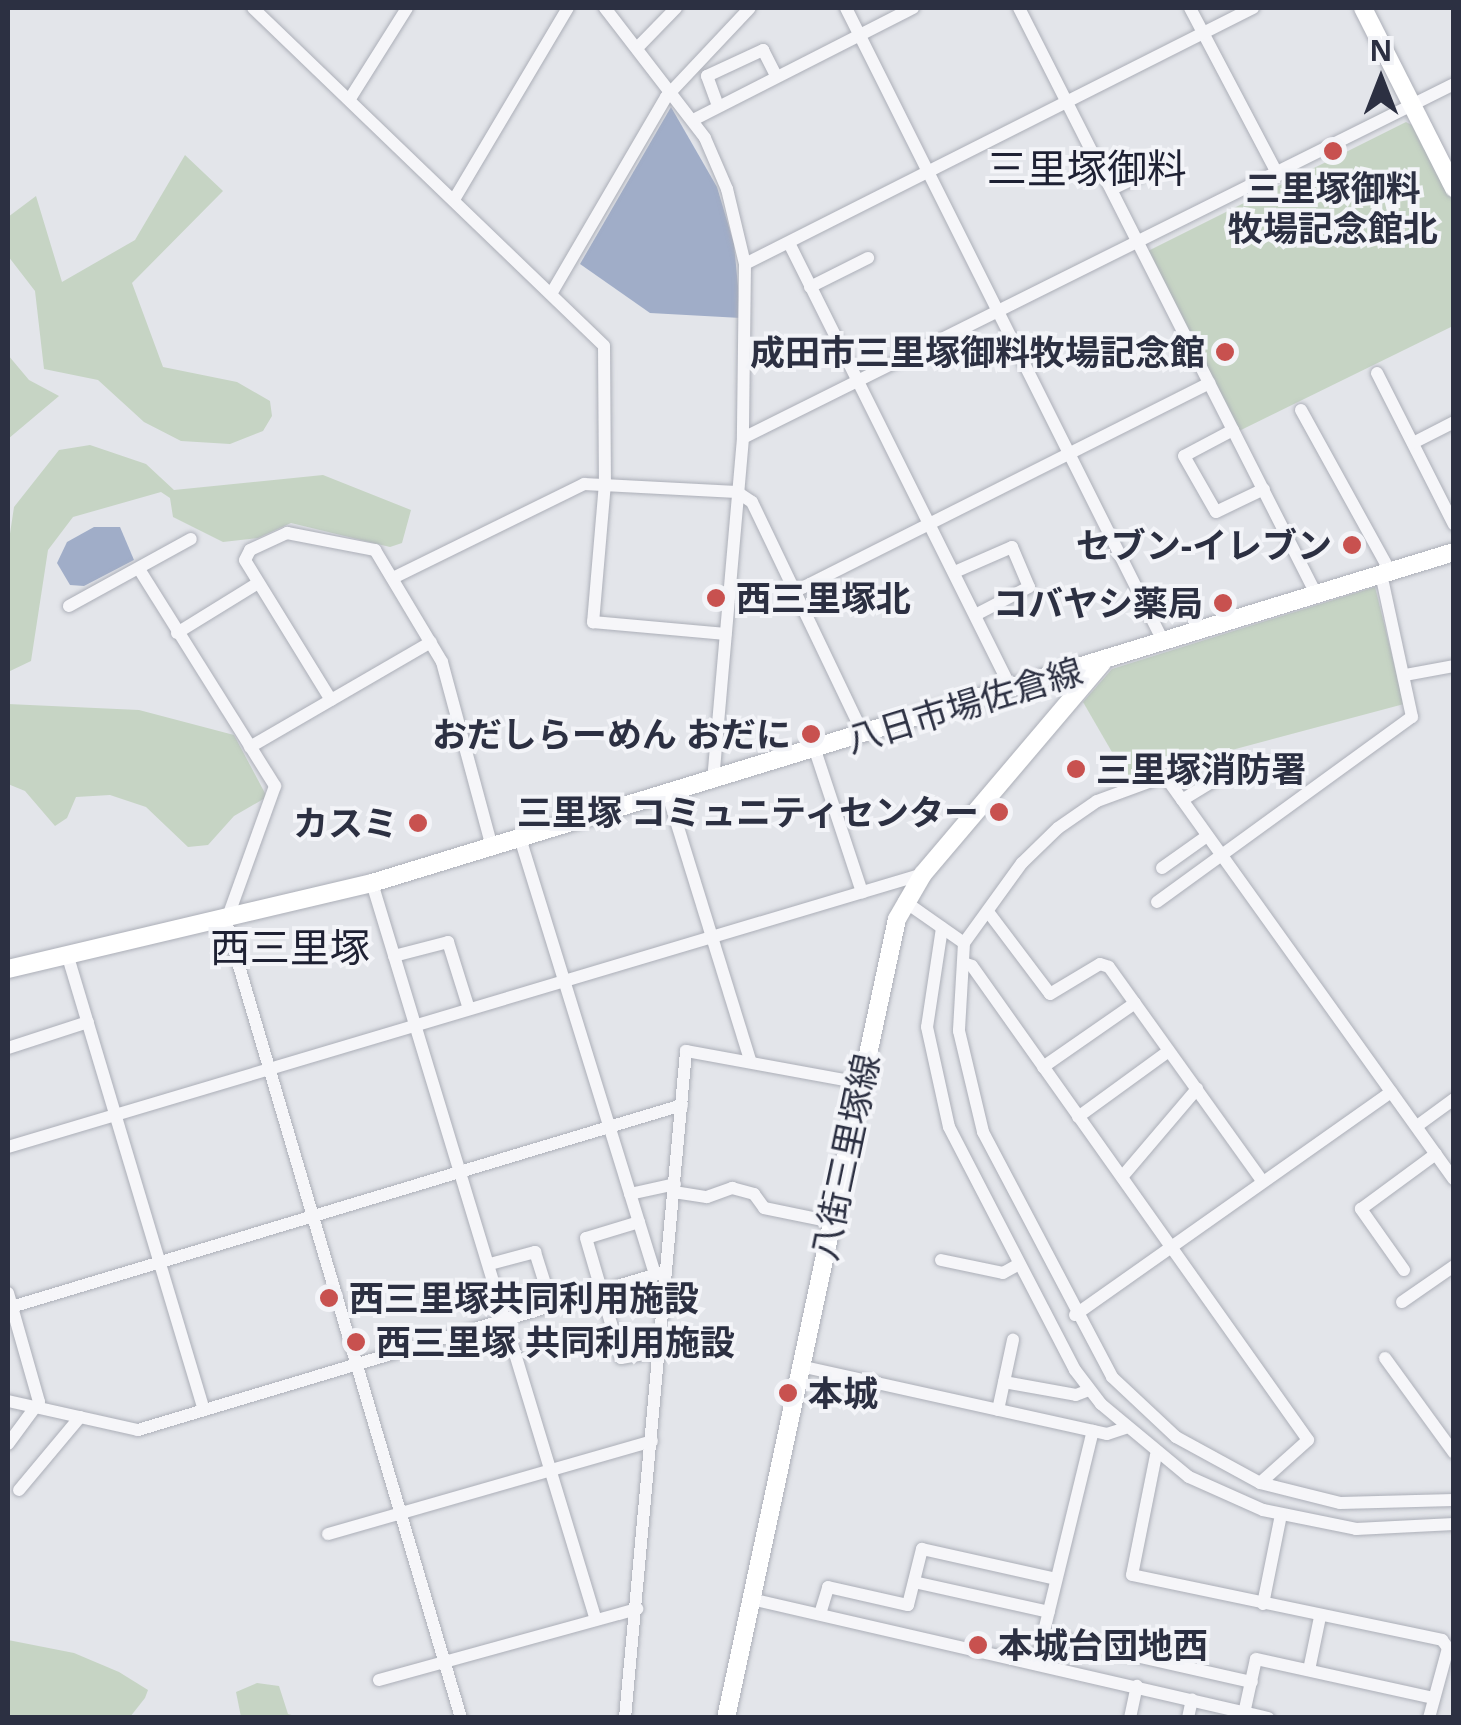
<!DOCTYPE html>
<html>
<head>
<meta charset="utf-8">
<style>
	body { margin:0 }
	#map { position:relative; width:1461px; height:1725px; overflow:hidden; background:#e3e5ea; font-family:"Open Sans","Noto Sans JP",sans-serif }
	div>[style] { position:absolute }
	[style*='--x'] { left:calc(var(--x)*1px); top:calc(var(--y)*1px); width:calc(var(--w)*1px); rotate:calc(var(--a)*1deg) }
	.green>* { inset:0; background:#c6d4c4 }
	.water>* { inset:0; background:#a0adc8 }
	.roads { filter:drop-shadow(0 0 2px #acafb8) drop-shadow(0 0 2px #acafb8) }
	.minor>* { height:12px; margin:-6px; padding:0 6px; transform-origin:6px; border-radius:6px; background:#f6f6f9 }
	.major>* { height:18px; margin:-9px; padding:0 9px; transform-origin:9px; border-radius:9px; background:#fff }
	.dots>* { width:28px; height:28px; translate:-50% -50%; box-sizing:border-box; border:5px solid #f3f4f8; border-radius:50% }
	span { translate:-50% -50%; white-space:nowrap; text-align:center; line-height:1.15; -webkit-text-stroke:8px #f3f4f8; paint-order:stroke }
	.poi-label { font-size:35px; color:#2c3042; font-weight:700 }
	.right { translate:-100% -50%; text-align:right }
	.left { translate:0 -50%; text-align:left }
	.street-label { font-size:35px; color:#2c3042 }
	.quarter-label { font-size:40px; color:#1e2133 }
	.frame { position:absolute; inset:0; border:10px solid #2c3042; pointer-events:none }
	.north { position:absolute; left:1331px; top:30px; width:100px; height:100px; -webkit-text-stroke:8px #f3f4f8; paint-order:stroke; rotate:0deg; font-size:28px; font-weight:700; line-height:40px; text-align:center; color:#2c3042 }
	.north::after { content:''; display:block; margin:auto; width:35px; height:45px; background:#2c3042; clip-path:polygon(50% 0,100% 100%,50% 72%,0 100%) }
</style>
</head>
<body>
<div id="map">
	<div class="green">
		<i style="clip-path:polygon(1406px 122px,1416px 127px,1453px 202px,1453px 326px,1239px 431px,1148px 251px)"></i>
		<i style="clip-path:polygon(185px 155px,223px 191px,132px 283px,163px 367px,237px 382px,270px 401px,272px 416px,263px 431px,230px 444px,181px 441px,144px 422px,98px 380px,44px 369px,35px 291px,8px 256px,8px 217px,36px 196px,62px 282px,135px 240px)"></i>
		<i style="clip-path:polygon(8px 355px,29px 380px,59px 396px,8px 439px)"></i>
		<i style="clip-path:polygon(90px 445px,146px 464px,174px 490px,323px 475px,411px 510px,402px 543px,390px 547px,291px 523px,258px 538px,223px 542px,173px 517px,170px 498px,161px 492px,73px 517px,48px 550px,31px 661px,8px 672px,8px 547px,14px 507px,59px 450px)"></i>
		<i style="clip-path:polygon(1375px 587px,1404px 704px,1127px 778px,1083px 702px,1112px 669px)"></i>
		<i style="clip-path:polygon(8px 704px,139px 710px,234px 735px,267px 797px,234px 816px,208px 845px,188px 847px,146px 807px,110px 795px,76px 797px,67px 818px,55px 826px,25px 791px,8px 784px)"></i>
		<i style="clip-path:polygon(8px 1640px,74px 1653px,119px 1672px,148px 1690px,145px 1698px,130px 1717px,8px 1717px)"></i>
		<i style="clip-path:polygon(257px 1683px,279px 1686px,288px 1714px,299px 1717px,241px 1717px,236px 1692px)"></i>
	</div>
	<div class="water">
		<i style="clip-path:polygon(671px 107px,717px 187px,734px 244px,741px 318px,650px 313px,580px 264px)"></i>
		<i style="clip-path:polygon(94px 527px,120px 527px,134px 560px,84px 586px,70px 585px,57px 563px,67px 542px)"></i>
	</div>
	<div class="roads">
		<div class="minor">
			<i style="--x:253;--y:8;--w:487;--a:43.9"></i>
			<i style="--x:604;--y:346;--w:137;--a:89.6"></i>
			<i style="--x:605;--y:483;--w:140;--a:94.9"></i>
			<i style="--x:593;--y:622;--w:133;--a:5.2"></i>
			<i style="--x:605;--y:8;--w:164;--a:52.4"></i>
			<i style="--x:705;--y:138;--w:56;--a:66.7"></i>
			<i style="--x:727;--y:189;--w:77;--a:76.5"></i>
			<i style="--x:745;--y:264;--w:174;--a:90.7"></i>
			<i style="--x:743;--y:438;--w:343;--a:95"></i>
			<i style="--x:846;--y:8;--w:708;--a:63.4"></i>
			<i style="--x:1019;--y:8;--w:657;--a:63.12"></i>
			<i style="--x:1190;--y:8;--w:189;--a:62.2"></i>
			<i style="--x:637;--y:48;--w:56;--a:-45.7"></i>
			<i style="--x:351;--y:97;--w:105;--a:-57.8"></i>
			<i style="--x:718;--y:106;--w:32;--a:-110"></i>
			<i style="--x:707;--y:76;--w:62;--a:-24.9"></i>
			<i style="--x:763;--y:50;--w:30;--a:63"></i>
			<i style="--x:693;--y:120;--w:247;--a:-27"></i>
			<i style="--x:1112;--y:189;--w:58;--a:-25.7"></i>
			<i style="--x:455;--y:198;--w:221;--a:-59.3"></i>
			<i style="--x:789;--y:243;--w:500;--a:63.5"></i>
			<i style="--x:745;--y:264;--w:569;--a:-26.75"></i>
			<i style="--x:810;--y:287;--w:65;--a:-26.6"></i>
			<i style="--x:551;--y:294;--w:228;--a:-59.7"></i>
			<i style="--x:666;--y:97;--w:122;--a:-46.7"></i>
			<i style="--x:1377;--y:373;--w:170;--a:63.1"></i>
			<i style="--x:1301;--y:410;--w:184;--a:61.1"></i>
			<i style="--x:1233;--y:430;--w:55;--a:152"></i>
			<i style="--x:1184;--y:456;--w:64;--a:60.3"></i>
			<i style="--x:1216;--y:512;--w:53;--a:-25.6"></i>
			<i style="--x:743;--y:438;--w:794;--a:-26.47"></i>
			<i style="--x:1413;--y:443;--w:46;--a:-27.1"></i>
			<i style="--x:139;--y:569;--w:256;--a:57.9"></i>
			<i style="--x:275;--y:786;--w:145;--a:109.8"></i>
			<i style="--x:226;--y:922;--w:830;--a:73.55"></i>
			<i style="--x:957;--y:571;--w:60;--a:-23.6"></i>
			<i style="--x:1012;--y:547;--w:43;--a:67"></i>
			<i style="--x:1029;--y:587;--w:56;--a:152.5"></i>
			<i style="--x:393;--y:578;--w:213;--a:-26.2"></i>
			<i style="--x:584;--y:484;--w:153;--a:3"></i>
			<i style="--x:737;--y:492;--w:18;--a:34"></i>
			<i style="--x:752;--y:502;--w:259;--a:64.4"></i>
			<i style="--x:794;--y:592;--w:465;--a:-26.7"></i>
			<i style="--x:69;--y:606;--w:139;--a:-28.8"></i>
			<i style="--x:177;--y:633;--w:95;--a:-31.7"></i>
			<i style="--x:1405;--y:675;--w:50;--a:-10.4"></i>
			<i style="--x:331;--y:700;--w:164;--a:-121.6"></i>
			<i style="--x:245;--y:560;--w:11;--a:-63"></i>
			<i style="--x:250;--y:550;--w:41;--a:-24.7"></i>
			<i style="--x:287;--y:533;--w:90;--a:10.9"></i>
			<i style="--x:375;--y:550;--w:131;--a:59.1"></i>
			<i style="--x:442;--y:662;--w:192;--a:74.9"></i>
			<i style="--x:250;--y:747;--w:209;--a:-30.1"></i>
			<i style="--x:815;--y:750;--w:150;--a:71.7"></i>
			<i style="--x:668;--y:795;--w:277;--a:72.8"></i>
			<i style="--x:1182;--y:800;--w:44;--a:-31.2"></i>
			<i style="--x:1220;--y:777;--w:52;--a:-14.6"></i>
			<i style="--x:520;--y:838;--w:456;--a:72.8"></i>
			<i style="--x:1162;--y:868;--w:55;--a:-35.4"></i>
			<i style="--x:372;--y:883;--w:767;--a:73.1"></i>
			<i style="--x:904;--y:901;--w:73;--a:35"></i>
			<i style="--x:964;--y:943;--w:88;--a:93.3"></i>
			<i style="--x:959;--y:1031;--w:104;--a:76.6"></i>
			<i style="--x:983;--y:1132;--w:277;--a:62.2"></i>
			<i style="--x:1112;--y:1377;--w:88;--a:43.2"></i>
			<i style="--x:1176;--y:1437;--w:96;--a:28.7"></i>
			<i style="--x:1260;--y:1483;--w:82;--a:14"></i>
			<i style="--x:1340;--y:1503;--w:114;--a:-1.5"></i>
			<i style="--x:1157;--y:902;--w:315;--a:-36"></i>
			<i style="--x:1412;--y:717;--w:146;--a:-102.2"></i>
			<i style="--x:989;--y:913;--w:101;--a:53"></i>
			<i style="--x:1050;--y:994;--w:58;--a:-31"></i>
			<i style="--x:1100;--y:964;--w:9;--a:18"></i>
			<i style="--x:1109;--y:967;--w:264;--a:54.4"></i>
			<i style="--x:942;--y:928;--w:100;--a:98.6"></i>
			<i style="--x:927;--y:1027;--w:102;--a:77.6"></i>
			<i style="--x:949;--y:1127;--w:274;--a:62.6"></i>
			<i style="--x:1075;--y:1370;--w:43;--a:52.6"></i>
			<i style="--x:1101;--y:1404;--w:114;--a:39.7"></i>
			<i style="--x:1189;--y:1477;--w:81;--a:24"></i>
			<i style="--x:1263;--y:1510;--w:95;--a:11.5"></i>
			<i style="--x:1356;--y:1529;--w:98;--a:-2.9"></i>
			<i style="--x:964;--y:943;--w:99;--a:-54.1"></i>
			<i style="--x:1022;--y:863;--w:50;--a:-44.2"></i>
			<i style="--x:1058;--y:828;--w:47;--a:-34.7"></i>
			<i style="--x:1097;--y:801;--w:72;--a:-20.2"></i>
			<i style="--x:1165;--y:776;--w:496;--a:54.4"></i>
			<i style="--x:394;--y:956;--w:56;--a:-14.5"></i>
			<i style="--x:448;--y:942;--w:70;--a:72.6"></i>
			<i style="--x:68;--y:957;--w:473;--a:73.3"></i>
			<i style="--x:963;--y:963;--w:9;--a:18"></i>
			<i style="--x:972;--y:966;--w:581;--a:54.67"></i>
			<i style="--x:1308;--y:1440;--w:64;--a:138.1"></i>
			<i style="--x:8;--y:1048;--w:84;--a:-18"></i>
			<i style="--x:1043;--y:1067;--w:112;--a:-34.8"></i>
			<i style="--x:1078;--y:1117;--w:112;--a:-36"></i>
			<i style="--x:1417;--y:1126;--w:46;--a:-36.1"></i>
			<i style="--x:8;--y:1147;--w:955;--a:-16.61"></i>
			<i style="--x:1122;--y:1177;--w:116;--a:-49.6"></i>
			<i style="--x:674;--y:1192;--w:33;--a:9"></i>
			<i style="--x:707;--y:1197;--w:27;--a:-20"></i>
			<i style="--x:732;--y:1188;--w:23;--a:15"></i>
			<i style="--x:754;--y:1194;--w:17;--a:54"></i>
			<i style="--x:764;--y:1208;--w:69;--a:11.6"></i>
			<i style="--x:630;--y:1194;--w:46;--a:-12.5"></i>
			<i style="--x:639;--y:1222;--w:55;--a:163.2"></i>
			<i style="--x:586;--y:1238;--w:125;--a:73.7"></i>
			<i style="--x:621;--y:1358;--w:39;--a:-10"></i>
			<i style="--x:941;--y:1260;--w:63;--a:11.8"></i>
			<i style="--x:1003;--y:1273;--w:18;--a:-29"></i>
			<i style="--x:490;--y:1264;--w:47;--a:-14.9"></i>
			<i style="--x:535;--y:1252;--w:57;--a:72.5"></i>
			<i style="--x:1404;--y:1270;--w:75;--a:-125.2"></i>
			<i style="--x:1361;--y:1209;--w:93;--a:-36.3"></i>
			<i style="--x:8;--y:1293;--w:113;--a:74.1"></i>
			<i style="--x:39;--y:1402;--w:52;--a:126.4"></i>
			<i style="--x:1402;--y:1302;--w:63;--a:-34.7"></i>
			<i style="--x:8;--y:1308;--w:704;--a:-16.76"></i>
			<i style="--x:1075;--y:1315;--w:387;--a:-35.2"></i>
			<i style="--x:1385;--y:1358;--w:117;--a:54"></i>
			<i style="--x:800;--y:1366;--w:314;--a:12.5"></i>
			<i style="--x:1107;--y:1434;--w:19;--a:-18"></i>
			<i style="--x:1004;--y:1382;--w:73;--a:10.2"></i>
			<i style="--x:1076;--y:1395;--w:14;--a:-21"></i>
			<i style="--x:8;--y:1401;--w:133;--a:12.6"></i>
			<i style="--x:138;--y:1430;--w:549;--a:-16.72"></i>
			<i style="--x:998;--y:1410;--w:72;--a:-77.9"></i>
			<i style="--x:1156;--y:1455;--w:122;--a:101.3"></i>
			<i style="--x:1132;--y:1575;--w:317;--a:11.8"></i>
			<i style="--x:1442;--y:1640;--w:10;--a:53"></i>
			<i style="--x:1448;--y:1648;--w:73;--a:105.2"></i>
			<i style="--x:19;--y:1490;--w:95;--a:-50.1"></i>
			<i style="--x:328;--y:1534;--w:337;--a:-16"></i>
			<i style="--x:914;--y:1582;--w:138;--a:12.5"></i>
			<i style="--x:751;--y:1599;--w:531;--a:12.96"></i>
			<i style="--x:1263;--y:1604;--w:91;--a:-78.6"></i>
			<i style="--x:820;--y:1614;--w:28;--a:-73"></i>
			<i style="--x:828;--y:1587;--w:82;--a:12.7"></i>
			<i style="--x:908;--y:1605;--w:58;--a:-76"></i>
			<i style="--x:922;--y:1549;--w:137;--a:12.6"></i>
			<i style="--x:1043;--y:1635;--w:214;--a:12.7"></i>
			<i style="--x:1036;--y:1664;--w:240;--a:-76.3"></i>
			<i style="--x:1309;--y:1670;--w:54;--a:-78.3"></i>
			<i style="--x:379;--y:1680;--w:268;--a:-15.4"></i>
			<i style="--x:625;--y:1718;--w:670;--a:-84.77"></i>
			<i style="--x:686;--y:1051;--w:178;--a:10.4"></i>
			<i style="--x:1130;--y:1718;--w:33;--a:-78"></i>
			<i style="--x:1188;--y:1718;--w:19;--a:-78"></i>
			<i style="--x:1243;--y:1718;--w:60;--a:-77.6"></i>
			<i style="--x:1256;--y:1659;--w:182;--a:12.4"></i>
		</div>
		<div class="major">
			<i style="--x:1363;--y:8;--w:202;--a:63.2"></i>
			<i style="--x:8;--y:969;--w:374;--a:-13.3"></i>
			<i style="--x:372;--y:883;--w:1131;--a:-17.01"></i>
			<i style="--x:726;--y:1718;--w:817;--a:-77.92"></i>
			<i style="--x:897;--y:919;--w:52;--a:-60"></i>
			<i style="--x:923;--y:874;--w:277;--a:-49.7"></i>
		</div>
	</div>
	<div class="dots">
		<i style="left:1333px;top:151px;background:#c8514f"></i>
		<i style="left:1225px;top:352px;background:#c8514f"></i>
		<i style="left:1352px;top:545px;background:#c8514f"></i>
		<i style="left:716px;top:598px;background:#c8514f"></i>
		<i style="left:1223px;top:603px;background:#c8514f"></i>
		<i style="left:811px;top:734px;background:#c8514f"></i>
		<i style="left:1076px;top:769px;background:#c8514f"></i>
		<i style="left:999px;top:812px;background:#c8514f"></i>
		<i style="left:418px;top:823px;background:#c8514f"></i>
		<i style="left:329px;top:1298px;background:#c8514f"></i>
		<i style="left:356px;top:1342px;background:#c8514f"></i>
		<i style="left:788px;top:1393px;background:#c8514f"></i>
		<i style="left:978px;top:1645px;background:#c8514f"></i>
	</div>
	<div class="poi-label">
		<span style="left:1333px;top:208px">三里塚御料<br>牧場記念館北</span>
		<span class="right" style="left:1205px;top:352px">成田市三里塚御料牧場記念館</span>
		<span class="right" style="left:1332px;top:545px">セブン-イレブン</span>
		<span class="left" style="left:736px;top:598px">西三里塚北</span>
		<span class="right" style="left:1203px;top:603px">コバヤシ薬局</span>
		<span class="right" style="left:791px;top:734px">おだしらーめん おだに</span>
		<span class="left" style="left:1096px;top:769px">三里塚消防署</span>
		<span class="right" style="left:979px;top:812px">三里塚 コミュニティセンター</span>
		<span class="right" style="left:398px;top:823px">カスミ</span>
		<span class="left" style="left:349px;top:1298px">西三里塚共同利用施設</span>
		<span class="left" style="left:376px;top:1342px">西三里塚 共同利用施設</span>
		<span class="left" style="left:808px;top:1393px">本城</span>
		<span class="left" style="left:998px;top:1645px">本城台団地西</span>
	</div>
	<div class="street-label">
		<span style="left:964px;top:705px;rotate:-17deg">八日市場佐倉線</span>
		<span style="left:845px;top:1157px;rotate:-78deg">八街三里塚線</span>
	</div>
	<div class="quarter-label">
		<span style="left:1087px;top:168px">三里塚御料</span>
		<span style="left:290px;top:947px">西三里塚</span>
	</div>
	<div class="frame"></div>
	<div class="north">N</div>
</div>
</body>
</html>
